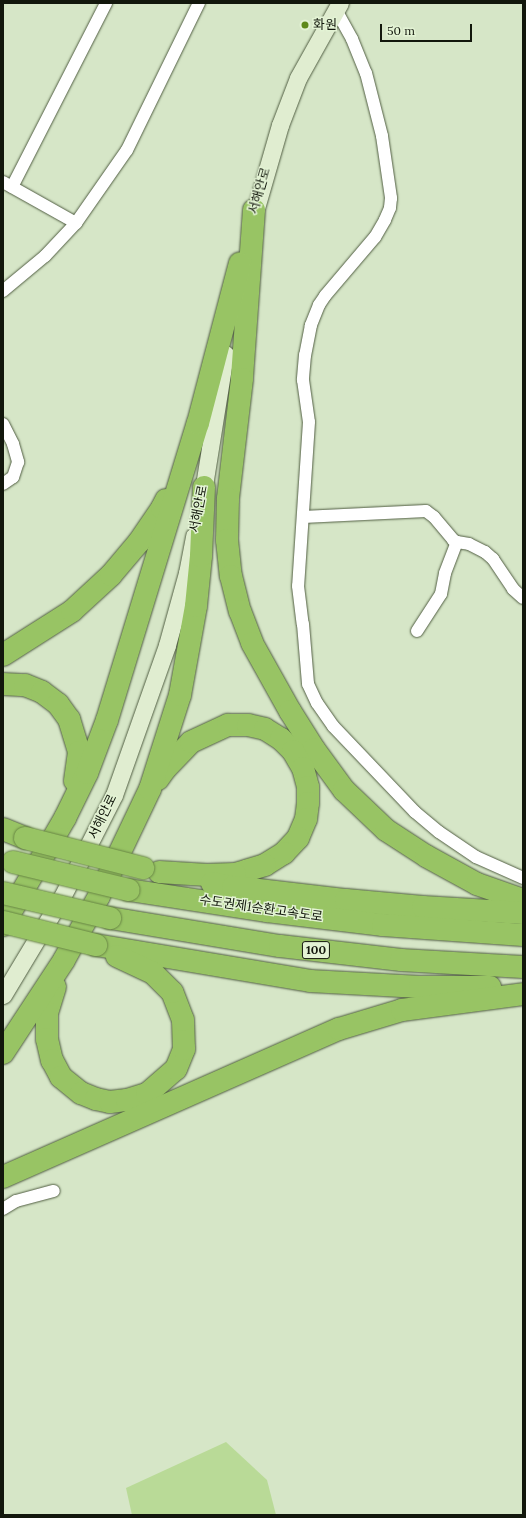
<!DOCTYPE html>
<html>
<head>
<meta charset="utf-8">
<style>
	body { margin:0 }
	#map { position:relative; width:526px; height:1518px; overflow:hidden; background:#d6e6c7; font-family:Lora,"Noto Sans KR",serif }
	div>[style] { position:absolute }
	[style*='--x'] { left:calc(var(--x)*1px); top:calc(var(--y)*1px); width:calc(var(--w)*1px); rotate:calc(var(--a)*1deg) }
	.green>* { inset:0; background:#b9da97 }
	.roads { filter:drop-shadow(0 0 1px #515e43) drop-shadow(0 0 1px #515e43) }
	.minor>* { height:12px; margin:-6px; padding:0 6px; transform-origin:6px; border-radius:6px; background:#fff }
	.secondary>* { height:17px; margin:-8.5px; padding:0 8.5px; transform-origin:8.5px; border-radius:8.5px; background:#e0edd0 }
	.motorway>* { height:22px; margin:-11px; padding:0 11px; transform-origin:11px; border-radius:11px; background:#98c464 }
	.bridges { filter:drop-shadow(0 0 1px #698745) drop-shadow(0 0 1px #698745) }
	.motorway-bridge>* { height:22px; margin:-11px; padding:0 11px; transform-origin:11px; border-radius:11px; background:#98c464 }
	.dots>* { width:11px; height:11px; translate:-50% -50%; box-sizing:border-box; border:2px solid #e3f3d4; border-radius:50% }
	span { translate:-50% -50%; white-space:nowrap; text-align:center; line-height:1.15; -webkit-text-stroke:3px #e3f3d4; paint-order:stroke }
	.shield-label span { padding:1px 3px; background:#e3f3d4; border:1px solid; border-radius:3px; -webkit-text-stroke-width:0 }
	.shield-label { font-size:12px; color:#12170c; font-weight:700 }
	.poi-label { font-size:13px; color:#12170c }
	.left { translate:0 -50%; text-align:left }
	.street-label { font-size:13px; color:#12170c }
	.frame { position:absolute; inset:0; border:4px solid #12170c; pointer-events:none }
	.scale { position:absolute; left:380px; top:24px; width:92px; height:18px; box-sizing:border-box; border:2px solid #12170c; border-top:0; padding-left:5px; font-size:12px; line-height:14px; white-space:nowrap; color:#12170c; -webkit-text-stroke:3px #e3f3d4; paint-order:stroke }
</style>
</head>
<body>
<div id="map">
	<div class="green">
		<i style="clip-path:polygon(226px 1442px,267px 1480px,276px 1515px,132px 1515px,126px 1488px)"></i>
	</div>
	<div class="roads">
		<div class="minor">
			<i style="--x:336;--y:10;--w:33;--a:61"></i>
			<i style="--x:352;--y:39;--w:37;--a:68"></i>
			<i style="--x:366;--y:73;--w:65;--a:75.7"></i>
			<i style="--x:382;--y:136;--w:63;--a:81.7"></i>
			<i style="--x:391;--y:198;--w:10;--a:96"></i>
			<i style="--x:390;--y:208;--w:13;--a:113"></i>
			<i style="--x:385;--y:220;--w:20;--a:120"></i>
			<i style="--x:375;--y:237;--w:77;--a:130.3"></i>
			<i style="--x:325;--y:296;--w:11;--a:124"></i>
			<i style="--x:319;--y:305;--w:22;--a:112"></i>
			<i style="--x:311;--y:325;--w:31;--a:101"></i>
			<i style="--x:305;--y:355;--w:25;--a:95"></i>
			<i style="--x:303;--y:380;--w:42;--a:81.9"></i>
			<i style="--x:309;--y:422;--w:164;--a:93.8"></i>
			<i style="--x:298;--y:586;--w:38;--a:83"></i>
			<i style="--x:303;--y:624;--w:60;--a:85.2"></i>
			<i style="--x:308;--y:684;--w:21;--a:65"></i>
			<i style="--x:317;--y:703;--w:28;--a:55"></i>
			<i style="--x:333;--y:726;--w:119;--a:46.4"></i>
			<i style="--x:415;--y:812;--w:31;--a:40"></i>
			<i style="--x:439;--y:832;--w:45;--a:34"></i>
			<i style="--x:476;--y:857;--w:51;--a:24.1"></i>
			<i style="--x:3;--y:182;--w:84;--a:29.3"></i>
			<i style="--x:76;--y:223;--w:45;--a:133.2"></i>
			<i style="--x:45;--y:256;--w:55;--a:140.2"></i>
			<i style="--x:12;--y:187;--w:207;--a:-62.9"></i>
			<i style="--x:76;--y:223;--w:89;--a:-55.1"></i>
			<i style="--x:127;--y:150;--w:164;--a:-63.9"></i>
			<i style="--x:3;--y:424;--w:22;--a:63"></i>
			<i style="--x:13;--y:444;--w:19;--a:74"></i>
			<i style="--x:18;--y:462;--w:16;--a:108"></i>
			<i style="--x:13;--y:477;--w:12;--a:145"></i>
			<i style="--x:303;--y:517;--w:123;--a:-2.8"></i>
			<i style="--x:426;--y:511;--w:10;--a:37"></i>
			<i style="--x:434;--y:517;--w:30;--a:50"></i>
			<i style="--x:453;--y:540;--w:4;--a:27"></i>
			<i style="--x:457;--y:542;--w:12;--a:9"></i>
			<i style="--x:469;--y:544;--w:18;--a:27"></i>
			<i style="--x:485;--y:552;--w:11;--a:41"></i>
			<i style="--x:493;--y:559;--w:36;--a:56"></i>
			<i style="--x:513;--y:589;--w:13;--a:42"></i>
			<i style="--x:417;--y:631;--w:44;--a:-57"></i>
			<i style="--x:441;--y:594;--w:21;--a:-79"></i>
			<i style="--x:445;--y:573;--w:33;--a:-69"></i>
			<i style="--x:3;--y:1209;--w:15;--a:-32"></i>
			<i style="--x:16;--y:1201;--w:39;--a:-15"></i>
		</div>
		<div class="secondary">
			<i style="--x:252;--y:222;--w:101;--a:-73.9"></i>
			<i style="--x:280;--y:125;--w:50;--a:-69"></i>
			<i style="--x:298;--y:78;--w:86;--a:-60.8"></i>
			<i style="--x:202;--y:498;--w:146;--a:-80.9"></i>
			<i style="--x:3;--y:995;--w:114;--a:-59"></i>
			<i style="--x:62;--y:897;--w:114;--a:-63"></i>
			<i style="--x:114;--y:795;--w:159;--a:-70.5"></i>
			<i style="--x:167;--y:645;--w:75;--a:-74.5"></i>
			<i style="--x:187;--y:573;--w:38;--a:-79"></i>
		</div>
		<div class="motorway">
			<i style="--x:254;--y:210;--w:169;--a:94.1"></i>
			<i style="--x:242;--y:379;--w:121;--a:96.7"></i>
			<i style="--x:228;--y:499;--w:41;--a:91.4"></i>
			<i style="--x:227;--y:540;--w:36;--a:84"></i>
			<i style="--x:231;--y:576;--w:36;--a:76"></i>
			<i style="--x:240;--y:611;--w:34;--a:69"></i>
			<i style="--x:252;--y:643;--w:78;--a:60.8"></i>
			<i style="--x:290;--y:711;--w:45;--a:57.7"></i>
			<i style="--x:314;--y:749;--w:51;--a:53.8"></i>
			<i style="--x:344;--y:790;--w:58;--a:43.6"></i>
			<i style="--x:386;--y:830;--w:48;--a:33"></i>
			<i style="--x:426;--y:856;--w:58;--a:28.8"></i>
			<i style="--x:477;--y:884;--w:49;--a:19.2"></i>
			<i style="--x:3;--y:655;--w:82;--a:-32.5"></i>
			<i style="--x:72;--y:611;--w:53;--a:-42.7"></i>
			<i style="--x:111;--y:575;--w:43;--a:-49.7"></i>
			<i style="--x:139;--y:542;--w:41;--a:-55.9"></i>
			<i style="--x:162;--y:508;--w:9;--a:-63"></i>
			<i style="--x:3;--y:684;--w:22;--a:3"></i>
			<i style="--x:25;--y:685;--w:18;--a:22"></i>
			<i style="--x:42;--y:692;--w:20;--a:37"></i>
			<i style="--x:58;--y:704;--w:19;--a:54"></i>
			<i style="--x:69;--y:719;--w:34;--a:73"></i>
			<i style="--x:79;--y:752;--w:29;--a:98"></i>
			<i style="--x:158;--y:779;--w:12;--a:-55"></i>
			<i style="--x:165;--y:769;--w:37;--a:-46"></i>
			<i style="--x:191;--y:742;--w:41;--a:-24.7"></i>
			<i style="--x:228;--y:725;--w:20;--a:0"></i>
			<i style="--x:248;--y:725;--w:17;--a:13"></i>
			<i style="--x:265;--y:729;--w:19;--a:32"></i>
			<i style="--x:281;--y:739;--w:17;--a:45"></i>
			<i style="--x:293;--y:751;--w:20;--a:60"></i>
			<i style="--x:303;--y:768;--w:20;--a:75"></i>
			<i style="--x:308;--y:787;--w:16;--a:90"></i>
			<i style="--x:308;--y:803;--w:16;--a:97"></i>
			<i style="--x:306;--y:819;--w:21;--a:113"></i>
			<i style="--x:298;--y:838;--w:21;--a:133"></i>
			<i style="--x:284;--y:853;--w:22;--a:148"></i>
			<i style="--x:265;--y:865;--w:31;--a:163"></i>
			<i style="--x:235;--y:874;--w:28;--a:178"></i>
			<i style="--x:207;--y:875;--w:48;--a:-176.4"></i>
			<i style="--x:3;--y:829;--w:24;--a:22"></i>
			<i style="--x:212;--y:883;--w:21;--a:11"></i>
			<i style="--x:233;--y:887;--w:114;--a:6.6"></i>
			<i style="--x:346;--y:900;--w:77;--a:5.2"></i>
			<i style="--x:423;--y:907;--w:100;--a:3.4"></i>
			<i style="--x:129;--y:890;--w:140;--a:8.7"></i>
			<i style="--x:267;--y:911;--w:117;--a:6.9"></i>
			<i style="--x:383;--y:925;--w:140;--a:4.1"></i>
			<i style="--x:110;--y:918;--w:172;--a:9.4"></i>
			<i style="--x:280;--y:946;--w:122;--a:6.6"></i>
			<i style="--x:401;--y:960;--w:122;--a:3.3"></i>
			<i style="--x:3;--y:925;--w:124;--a:-59.9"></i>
			<i style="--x:65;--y:818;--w:50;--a:-63.9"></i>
			<i style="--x:87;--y:773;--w:57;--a:-69.3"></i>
			<i style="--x:107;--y:720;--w:311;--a:-73"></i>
			<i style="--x:198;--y:423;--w:165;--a:-75.3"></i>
			<i style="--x:96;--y:945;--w:217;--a:9.5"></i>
			<i style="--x:310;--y:981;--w:110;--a:3.1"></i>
			<i style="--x:420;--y:987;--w:70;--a:0"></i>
			<i style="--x:55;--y:987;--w:27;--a:107"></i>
			<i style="--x:47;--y:1013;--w:26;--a:90"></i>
			<i style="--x:47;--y:1039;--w:22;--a:77"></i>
			<i style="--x:52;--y:1060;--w:19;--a:62"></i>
			<i style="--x:61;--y:1077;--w:26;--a:39"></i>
			<i style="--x:81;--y:1093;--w:16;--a:22"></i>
			<i style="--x:96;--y:1099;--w:14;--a:12"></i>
			<i style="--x:110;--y:1102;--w:17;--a:-7"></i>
			<i style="--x:127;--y:1100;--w:21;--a:-17"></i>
			<i style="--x:147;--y:1094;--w:38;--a:-41"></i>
			<i style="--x:176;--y:1069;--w:22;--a:-68"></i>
			<i style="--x:184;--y:1049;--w:29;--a:-92"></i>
			<i style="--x:183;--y:1020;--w:30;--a:-111"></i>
			<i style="--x:172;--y:992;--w:27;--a:-135"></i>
			<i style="--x:153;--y:973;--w:40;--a:-155"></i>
			<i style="--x:3;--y:1053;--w:111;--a:-56.7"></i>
			<i style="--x:64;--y:960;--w:73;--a:-61.3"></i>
			<i style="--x:99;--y:896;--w:119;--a:-64.5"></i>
			<i style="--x:150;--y:789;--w:99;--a:-72.3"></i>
			<i style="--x:180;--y:695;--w:90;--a:-79.8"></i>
			<i style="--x:196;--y:606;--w:50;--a:-84.3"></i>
			<i style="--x:201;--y:556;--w:69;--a:-87.5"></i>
			<i style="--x:3;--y:1177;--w:367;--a:-23.8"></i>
			<i style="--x:339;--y:1029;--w:66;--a:-16.8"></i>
			<i style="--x:402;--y:1010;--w:122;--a:-7.5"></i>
		</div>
	</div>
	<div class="bridges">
		<div class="motorway-bridge">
			<i style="--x:25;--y:838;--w:122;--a:14.3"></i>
			<i style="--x:13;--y:862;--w:119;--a:13.6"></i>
			<i style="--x:3;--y:893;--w:110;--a:13.2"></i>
			<i style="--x:3;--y:922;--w:96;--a:13.9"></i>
		</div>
	</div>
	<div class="dots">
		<i style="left:305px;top:25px;background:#5e8a1b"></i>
	</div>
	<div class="shield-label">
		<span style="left:316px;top:950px">100</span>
	</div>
	<div class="poi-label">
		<span class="left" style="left:313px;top:25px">화원</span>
	</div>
	<div class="street-label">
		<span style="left:260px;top:191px;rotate:-74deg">서해안로</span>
		<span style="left:199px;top:509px;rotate:-79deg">서해안로</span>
		<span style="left:103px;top:817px;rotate:-64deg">서해안로</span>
		<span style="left:261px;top:909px;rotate:8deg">수도권제1순환고속도로</span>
	</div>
	<div class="frame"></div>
	<div class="scale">50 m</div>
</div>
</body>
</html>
